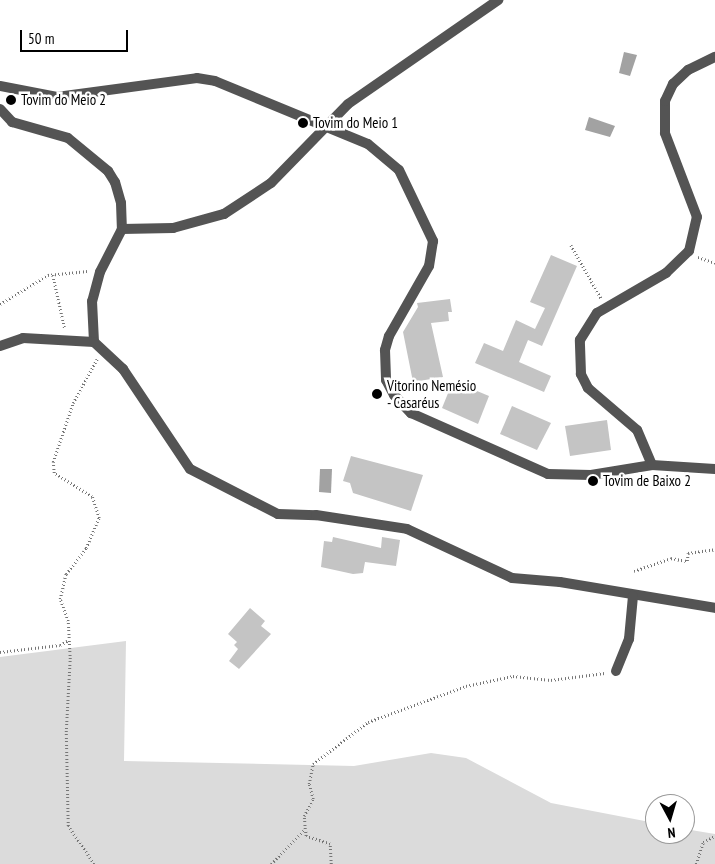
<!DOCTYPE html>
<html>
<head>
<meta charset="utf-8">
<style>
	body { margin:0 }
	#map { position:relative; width:715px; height:864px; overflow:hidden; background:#fff; font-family:"PT Sans Narrow",sans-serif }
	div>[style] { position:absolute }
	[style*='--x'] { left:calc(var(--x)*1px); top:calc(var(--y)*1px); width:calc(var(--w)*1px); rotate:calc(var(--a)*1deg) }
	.green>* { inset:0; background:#dbdbdb }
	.water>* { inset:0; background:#a2a2a2 }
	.building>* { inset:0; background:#c4c4c4 }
	.path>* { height:2.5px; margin-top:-1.25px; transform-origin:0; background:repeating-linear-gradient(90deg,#767676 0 1px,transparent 0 3.5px) }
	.minor>* { height:10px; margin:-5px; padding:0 5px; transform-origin:5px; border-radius:5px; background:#545454 }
	.tertiary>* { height:10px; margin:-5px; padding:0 5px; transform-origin:5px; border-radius:5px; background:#545454 }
	.dots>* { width:14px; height:14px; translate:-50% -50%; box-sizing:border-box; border:2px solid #fff; border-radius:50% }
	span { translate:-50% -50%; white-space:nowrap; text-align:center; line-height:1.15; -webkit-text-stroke:5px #fff; paint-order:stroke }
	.poi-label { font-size:15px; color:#000 }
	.left { translate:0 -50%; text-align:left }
	.north { position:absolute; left:645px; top:794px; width:50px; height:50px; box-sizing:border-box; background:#fff; border:1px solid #999; border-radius:50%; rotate:174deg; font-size:14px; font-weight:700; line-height:20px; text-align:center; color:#000 }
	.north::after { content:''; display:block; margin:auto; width:18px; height:22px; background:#000; clip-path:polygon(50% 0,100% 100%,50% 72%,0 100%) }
	.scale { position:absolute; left:20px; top:30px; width:108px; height:22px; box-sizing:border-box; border:2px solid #000; border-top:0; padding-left:6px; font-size:15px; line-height:18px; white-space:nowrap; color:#000; -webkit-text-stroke:4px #fff; paint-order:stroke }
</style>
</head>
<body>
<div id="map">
	<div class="green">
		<i style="clip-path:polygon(126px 641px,124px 761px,354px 766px,431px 753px,466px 758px,551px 803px,655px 823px,655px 834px,685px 834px,685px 829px,715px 834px,715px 864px,0 864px,0 657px)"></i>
	</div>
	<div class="water">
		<i style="clip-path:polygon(624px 52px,637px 55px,630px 76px,619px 73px)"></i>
		<i style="clip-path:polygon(589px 117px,615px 126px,610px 137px,585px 130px)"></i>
		<i style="clip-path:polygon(320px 469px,332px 469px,331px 493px,319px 492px)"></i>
	</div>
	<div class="building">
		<i style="clip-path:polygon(551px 255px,577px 266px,542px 346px,528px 340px,519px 362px,551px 376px,544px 392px,475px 363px,484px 343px,503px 351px,516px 320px,535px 329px,545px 308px,530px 302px)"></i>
		<i style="clip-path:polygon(450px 299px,452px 312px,448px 312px,449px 321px,431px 323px,443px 377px,413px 382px,403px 332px,418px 307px,417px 303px)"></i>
		<i style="clip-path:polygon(453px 381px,489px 396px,478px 424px,442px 408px)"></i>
		<i style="clip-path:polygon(512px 406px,551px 423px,537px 450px,500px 434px)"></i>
		<i style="clip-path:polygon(607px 420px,611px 450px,570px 456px,565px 426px)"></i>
		<i style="clip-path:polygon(351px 456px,423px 475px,411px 511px,353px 493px,350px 483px,343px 481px)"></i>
		<i style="clip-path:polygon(333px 537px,381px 548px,382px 537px,400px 540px,396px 566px,365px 562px,363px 573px,353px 574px,321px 567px,324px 541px,332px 542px)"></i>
		<i style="clip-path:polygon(250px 608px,265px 621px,261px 626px,271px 634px,239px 669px,229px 661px,238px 649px,234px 645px,237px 642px,228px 634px)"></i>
	</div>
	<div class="path">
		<i style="--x:571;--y:245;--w:61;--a:60.5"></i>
		<i style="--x:698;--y:257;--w:18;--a:19"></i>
		<i style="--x:53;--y:275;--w:55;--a:77.5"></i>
		<i style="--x:0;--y:304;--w:56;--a:-31.1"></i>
		<i style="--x:48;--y:275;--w:40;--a:-5.7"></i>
		<i style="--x:634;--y:571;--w:39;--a:-19"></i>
		<i style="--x:671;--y:558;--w:16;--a:11"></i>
		<i style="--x:687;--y:561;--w:8;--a:-83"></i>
		<i style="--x:688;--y:553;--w:27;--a:-8"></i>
		<i style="--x:0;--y:652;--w:60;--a:-6.7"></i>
		<i style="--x:60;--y:645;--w:10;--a:-29"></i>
		<i style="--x:94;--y:864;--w:46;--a:-124.4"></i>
		<i style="--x:68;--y:826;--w:94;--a:-91.2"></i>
		<i style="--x:66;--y:732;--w:73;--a:-86.9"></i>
		<i style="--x:70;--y:659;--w:38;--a:-93"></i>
		<i style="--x:68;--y:621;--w:23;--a:-110"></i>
		<i style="--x:60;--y:599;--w:26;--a:-77"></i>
		<i style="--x:66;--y:574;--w:33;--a:-52"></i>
		<i style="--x:86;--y:548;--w:33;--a:-67"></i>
		<i style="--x:99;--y:518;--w:22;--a:-108"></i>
		<i style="--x:92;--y:497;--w:45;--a:-147.7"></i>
		<i style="--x:54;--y:473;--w:11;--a:-95"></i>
		<i style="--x:53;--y:462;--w:62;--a:-71.3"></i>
		<i style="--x:73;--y:403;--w:50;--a:-61.4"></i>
		<i style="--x:271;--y:864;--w:49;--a:-45.8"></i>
		<i style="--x:331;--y:864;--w:20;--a:-93"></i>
		<i style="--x:330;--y:844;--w:25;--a:-162"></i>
		<i style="--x:306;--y:836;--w:7;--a:-98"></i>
		<i style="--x:305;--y:829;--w:13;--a:-94"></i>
		<i style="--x:304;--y:816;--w:19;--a:-62"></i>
		<i style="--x:313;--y:799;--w:16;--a:-105"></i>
		<i style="--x:309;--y:784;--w:20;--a:-79"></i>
		<i style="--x:313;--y:764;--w:69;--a:-37.4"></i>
		<i style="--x:368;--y:722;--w:104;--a:-20.2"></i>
		<i style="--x:466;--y:686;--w:48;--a:-12"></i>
		<i style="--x:513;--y:676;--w:38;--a:6"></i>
		<i style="--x:551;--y:680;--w:54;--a:-7.4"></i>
		<i style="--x:696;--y:864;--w:23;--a:-72"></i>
		<i style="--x:703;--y:842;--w:13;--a:-27"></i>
	</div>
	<div class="minor">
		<i style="--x:0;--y:109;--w:18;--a:47"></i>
		<i style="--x:12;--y:122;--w:58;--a:15.9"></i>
		<i style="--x:68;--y:138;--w:52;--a:39.5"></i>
		<i style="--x:108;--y:171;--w:13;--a:58"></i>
		<i style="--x:115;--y:182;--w:22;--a:74"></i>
		<i style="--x:121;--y:203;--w:26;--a:88"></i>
		<i style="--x:122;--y:229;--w:48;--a:117.1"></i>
		<i style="--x:100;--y:272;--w:30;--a:105"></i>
		<i style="--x:92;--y:301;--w:41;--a:87.2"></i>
		<i style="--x:122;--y:229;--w:51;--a:-1.1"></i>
		<i style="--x:173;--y:228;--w:53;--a:-15.4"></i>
		<i style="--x:224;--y:214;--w:56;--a:-33.4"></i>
		<i style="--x:271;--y:183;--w:110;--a:-45.7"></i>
		<i style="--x:348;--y:104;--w:183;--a:-34.7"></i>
		<i style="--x:0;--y:346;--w:24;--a:-19"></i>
		<i style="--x:23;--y:338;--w:71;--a:3.2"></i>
		<i style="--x:94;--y:342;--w:40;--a:43"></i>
		<i style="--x:123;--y:369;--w:120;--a:56.2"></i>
		<i style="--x:190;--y:469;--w:99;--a:27.1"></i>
		<i style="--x:278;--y:514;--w:38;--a:2"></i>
		<i style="--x:316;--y:515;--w:92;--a:8.7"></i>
		<i style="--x:407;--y:529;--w:116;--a:25"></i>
		<i style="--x:512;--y:578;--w:48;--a:4.8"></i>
		<i style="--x:560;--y:582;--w:157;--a:9.5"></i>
		<i style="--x:652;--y:465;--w:38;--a:-113"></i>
		<i style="--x:637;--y:430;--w:65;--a:-139.4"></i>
		<i style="--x:588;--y:388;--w:16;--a:-117"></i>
		<i style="--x:581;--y:374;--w:34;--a:-92"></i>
		<i style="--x:580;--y:340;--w:32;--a:-58"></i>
		<i style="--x:597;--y:313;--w:80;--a:-30.1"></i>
		<i style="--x:666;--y:273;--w:32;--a:-44"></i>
		<i style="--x:689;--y:251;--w:35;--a:-77"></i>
		<i style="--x:697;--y:217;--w:90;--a:-110.9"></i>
		<i style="--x:665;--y:133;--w:32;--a:-90"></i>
		<i style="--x:665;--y:101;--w:19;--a:-65"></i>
		<i style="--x:673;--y:84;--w:21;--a:-43"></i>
		<i style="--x:688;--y:70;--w:30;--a:-26"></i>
		<i style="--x:616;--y:671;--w:35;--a:-68"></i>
		<i style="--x:629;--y:639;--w:43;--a:-84.7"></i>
	</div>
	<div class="tertiary">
		<i style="--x:0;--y:86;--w:58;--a:10.9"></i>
		<i style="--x:57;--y:97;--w:141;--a:-7.7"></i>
		<i style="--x:197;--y:78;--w:18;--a:9"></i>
		<i style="--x:215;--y:81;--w:165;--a:22.4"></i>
		<i style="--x:368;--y:144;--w:40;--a:40"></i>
		<i style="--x:399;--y:170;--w:79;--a:64.4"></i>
		<i style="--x:433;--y:241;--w:25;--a:99"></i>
		<i style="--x:429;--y:266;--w:81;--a:119.7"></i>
		<i style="--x:389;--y:336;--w:15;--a:106"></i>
		<i style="--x:385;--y:350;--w:30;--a:88"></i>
		<i style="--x:386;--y:380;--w:17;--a:62"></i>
		<i style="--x:394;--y:395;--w:25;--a:47"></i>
		<i style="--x:411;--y:413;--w:150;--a:24"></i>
		<i style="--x:548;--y:474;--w:43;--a:1.3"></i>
		<i style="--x:591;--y:475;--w:62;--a:-9.3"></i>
		<i style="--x:652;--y:465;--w:63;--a:3.6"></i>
	</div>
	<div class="dots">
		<i style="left:11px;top:100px;background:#000"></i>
		<i style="left:303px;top:123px;background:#000"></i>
		<i style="left:377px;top:394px;background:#000"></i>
		<i style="left:593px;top:481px;background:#000"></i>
	</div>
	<div class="poi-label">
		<span class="left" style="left:21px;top:100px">Tovim do Meio 2</span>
		<span class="left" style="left:313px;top:123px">Tovim do Meio 1</span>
		<span class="left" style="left:387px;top:394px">Vitorino Nemésio<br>- Casaréus</span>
		<span class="left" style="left:603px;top:481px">Tovim de Baixo 2</span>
	</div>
	<div class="north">N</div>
	<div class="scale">50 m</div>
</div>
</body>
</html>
